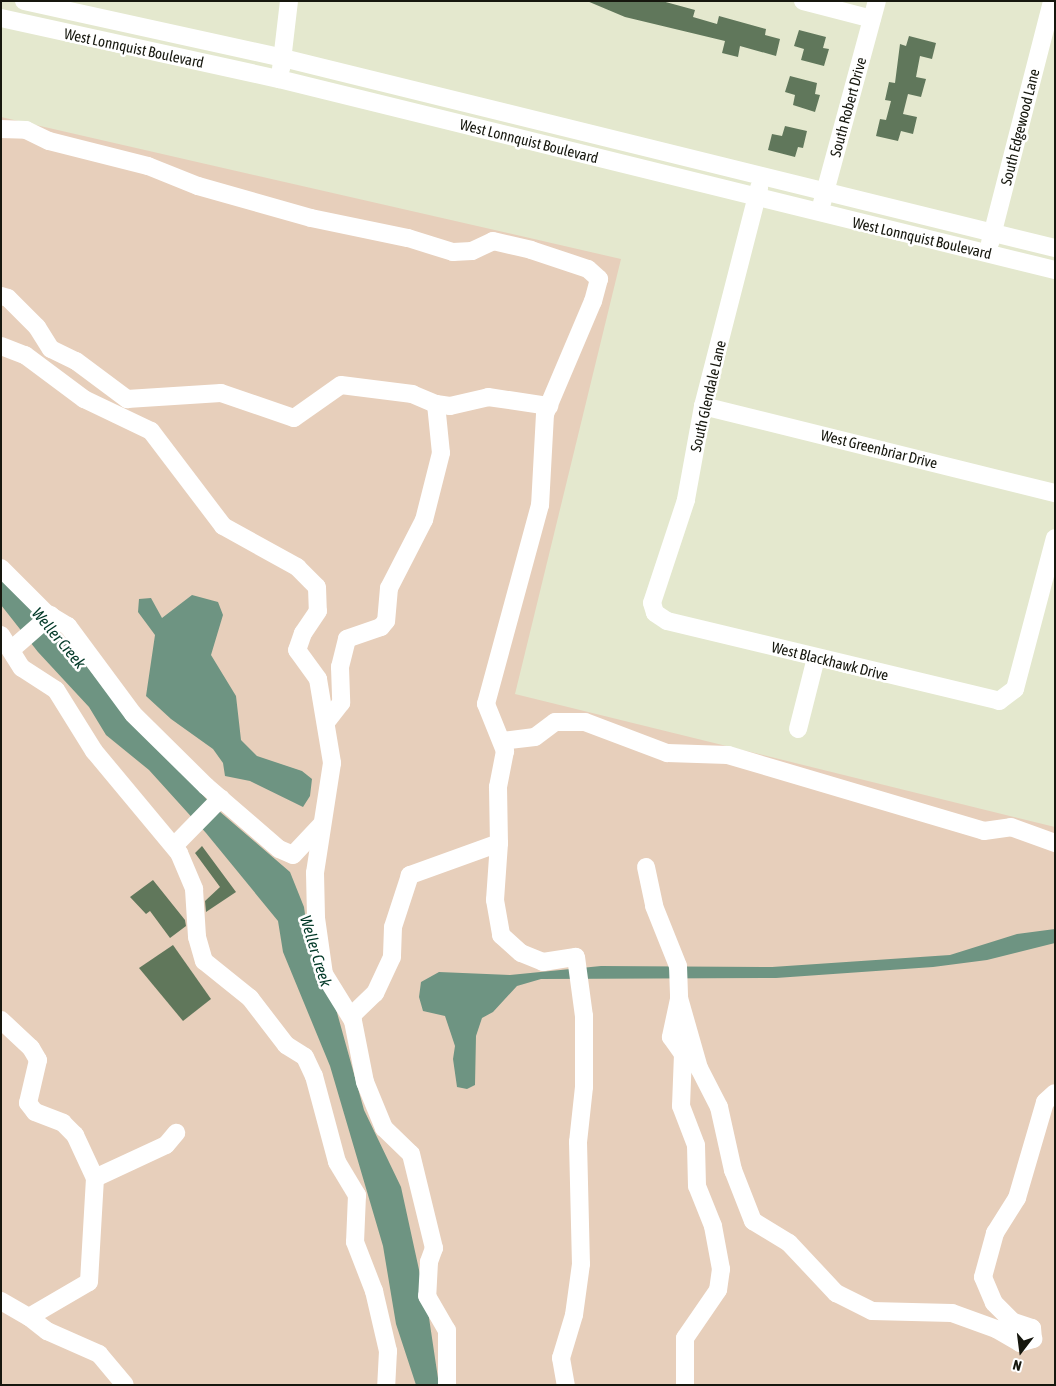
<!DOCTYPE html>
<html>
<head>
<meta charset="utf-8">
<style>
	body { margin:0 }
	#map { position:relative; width:1056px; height:1386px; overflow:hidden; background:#e4e8ce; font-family:"Asap Condensed",sans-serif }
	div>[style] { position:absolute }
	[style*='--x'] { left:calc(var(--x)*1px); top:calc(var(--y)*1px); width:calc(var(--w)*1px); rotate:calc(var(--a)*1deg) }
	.green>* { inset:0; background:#e7cfbb }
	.water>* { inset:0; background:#6e9482 }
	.building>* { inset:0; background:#60775b }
	.minor>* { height:18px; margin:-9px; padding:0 9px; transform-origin:9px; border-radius:9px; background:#fff }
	span { translate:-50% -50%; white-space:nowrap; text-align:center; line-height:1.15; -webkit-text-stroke:5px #fff; paint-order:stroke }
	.street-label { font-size:15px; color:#16170e }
	.water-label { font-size:16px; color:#003826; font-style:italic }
	.frame { position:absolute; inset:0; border:2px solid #16170e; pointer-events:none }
	.north { position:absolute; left:996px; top:1326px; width:50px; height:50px; -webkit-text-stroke:4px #fff; paint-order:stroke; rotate:195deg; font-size:14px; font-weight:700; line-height:20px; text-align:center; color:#16170e }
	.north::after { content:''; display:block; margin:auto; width:18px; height:22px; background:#16170e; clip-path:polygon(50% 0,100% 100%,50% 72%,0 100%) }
</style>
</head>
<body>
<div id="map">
	<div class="green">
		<i style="clip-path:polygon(1px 117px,621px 259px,515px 694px,1055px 827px,1055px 1385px,1px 1385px)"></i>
	</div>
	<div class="water">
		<i style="clip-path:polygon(1px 579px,81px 659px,115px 702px,212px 805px,290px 872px,304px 907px,310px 949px,336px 1009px,364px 1110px,401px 1187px,428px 1311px,439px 1385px,416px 1385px,396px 1324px,383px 1246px,330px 1066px,283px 952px,278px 921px,206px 833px,149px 770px,106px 735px,89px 707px,38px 652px,1px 605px)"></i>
		<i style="clip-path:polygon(192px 595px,218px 602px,223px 615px,211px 655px,236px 696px,241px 740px,257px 756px,302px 771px,312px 779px,310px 796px,303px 807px,250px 781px,225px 776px,223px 763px,213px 749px,171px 719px,146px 696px,155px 635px,138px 612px,139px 599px,151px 598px,162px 618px)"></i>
		<i style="clip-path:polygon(1055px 929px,1055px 943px,987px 960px,933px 967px,776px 978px,541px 979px,517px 986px,493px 1012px,482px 1018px,476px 1036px,475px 1085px,467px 1089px,457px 1087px,453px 1059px,455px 1046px,445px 1016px,423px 1011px,419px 997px,421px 982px,439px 972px,510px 975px,601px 966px,772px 967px,950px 955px,1017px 934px)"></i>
	</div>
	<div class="building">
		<i style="clip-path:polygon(587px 1px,662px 1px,695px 10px,693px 17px,717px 24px,719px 16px,766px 29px,765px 35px,780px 39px,776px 56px,740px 46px,738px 57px,722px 53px,725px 41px,625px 17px)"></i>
		<i style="clip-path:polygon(799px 30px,826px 37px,823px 48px,829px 49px,824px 66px,801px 60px,804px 49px,794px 46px)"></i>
		<i style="clip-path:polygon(909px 36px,936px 43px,932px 59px,920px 56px,916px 77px,926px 79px,921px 97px,908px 94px,903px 114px,917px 117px,913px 134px,901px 131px,898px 141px,876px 136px,880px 119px,886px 120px,891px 101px,885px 100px,889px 82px,895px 83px,900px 44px,906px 46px)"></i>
		<i style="clip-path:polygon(790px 76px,817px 83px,815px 94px,820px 95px,815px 112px,793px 105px,795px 95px,785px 92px)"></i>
		<i style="clip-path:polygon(785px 126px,807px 131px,803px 148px,798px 147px,795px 157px,768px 150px,772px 134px,782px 136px)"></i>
		<i style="clip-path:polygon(202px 846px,236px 892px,206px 912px,205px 901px,220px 887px,195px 853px)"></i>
		<i style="clip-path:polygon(153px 880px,185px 920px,186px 926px,170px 938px,150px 911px,146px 914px,130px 897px)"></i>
		<i style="clip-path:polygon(173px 945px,211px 999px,183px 1021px,139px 968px)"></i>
	</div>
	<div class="minor">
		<i style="--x:24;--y:1;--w:265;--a:12.4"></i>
		<i style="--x:283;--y:58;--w:795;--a:13.83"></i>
		<i style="--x:803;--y:1;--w:71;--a:14.6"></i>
		<i style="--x:1;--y:18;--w:285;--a:12.4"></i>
		<i style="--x:279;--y:79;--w:799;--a:13.83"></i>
		<i style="--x:281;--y:69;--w:68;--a:-83.3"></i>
		<i style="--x:1;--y:129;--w:25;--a:2"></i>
		<i style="--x:26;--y:130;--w:25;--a:26"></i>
		<i style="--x:49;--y:141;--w:102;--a:14.2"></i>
		<i style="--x:148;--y:166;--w:54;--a:21.8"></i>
		<i style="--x:198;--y:186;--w:117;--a:15.8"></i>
		<i style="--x:311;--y:218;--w:99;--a:11.7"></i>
		<i style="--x:408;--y:238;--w:47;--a:17.3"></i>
		<i style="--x:453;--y:252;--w:19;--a:-3"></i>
		<i style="--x:472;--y:251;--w:23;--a:-25"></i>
		<i style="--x:493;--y:241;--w:39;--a:13"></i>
		<i style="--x:531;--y:250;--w:60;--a:18.4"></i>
		<i style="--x:588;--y:269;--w:15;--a:42"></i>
		<i style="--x:599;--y:279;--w:23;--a:105"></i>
		<i style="--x:593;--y:301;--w:123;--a:113"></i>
		<i style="--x:545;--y:414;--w:91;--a:93.1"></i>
		<i style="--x:540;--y:505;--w:206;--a:105.2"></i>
		<i style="--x:486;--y:704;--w:51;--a:68"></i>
		<i style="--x:505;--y:751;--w:37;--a:101"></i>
		<i style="--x:498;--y:787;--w:56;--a:89"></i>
		<i style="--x:499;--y:843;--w:95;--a:160.2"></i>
		<i style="--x:410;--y:875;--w:55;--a:108.1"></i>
		<i style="--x:393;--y:927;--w:30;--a:92"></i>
		<i style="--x:392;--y:957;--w:40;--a:115"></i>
		<i style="--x:375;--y:993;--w:33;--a:136"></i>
		<i style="--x:759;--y:188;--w:225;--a:104.4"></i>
		<i style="--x:703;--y:406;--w:96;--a:100.3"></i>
		<i style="--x:686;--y:500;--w:108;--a:108.3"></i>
		<i style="--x:652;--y:603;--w:10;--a:73"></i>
		<i style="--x:655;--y:613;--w:14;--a:34"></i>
		<i style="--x:667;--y:621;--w:342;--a:13.5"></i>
		<i style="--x:999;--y:701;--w:20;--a:-37"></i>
		<i style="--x:1015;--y:689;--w:156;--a:-75.2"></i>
		<i style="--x:822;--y:203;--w:209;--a:-74.8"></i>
		<i style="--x:990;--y:243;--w:250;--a:-75.6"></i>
		<i style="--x:1;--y:296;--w:7;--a:16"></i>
		<i style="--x:8;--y:298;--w:41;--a:45"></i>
		<i style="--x:37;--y:327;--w:26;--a:58"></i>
		<i style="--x:51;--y:349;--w:28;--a:26"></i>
		<i style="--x:76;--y:361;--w:64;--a:36.7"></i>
		<i style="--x:127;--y:399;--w:94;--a:-3.7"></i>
		<i style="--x:221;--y:393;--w:77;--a:18.9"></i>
		<i style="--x:294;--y:418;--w:57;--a:-35.1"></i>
		<i style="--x:341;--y:385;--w:72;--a:7.2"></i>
		<i style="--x:412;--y:394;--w:26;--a:23"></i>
		<i style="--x:436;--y:404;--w:49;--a:84.2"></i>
		<i style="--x:441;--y:453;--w:69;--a:104.2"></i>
		<i style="--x:424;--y:520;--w:76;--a:117.2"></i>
		<i style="--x:389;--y:588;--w:33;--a:95"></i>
		<i style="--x:386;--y:621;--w:8;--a:130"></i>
		<i style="--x:381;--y:627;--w:36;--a:161"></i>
		<i style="--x:347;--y:639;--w:29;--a:104"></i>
		<i style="--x:340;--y:667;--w:36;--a:88"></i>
		<i style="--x:341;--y:703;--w:23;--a:128"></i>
		<i style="--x:1;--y:346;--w:26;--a:21"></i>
		<i style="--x:25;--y:355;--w:74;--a:36.7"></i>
		<i style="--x:84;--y:399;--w:74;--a:25.5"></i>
		<i style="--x:151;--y:431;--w:119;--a:52.8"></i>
		<i style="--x:223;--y:526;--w:85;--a:29"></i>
		<i style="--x:297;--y:567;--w:28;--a:45"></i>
		<i style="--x:317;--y:587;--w:24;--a:88"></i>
		<i style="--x:318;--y:611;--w:27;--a:124"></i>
		<i style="--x:303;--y:633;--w:18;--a:109"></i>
		<i style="--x:297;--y:650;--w:36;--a:54"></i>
		<i style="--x:318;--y:679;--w:85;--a:80.5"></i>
		<i style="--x:332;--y:763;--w:111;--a:98.8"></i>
		<i style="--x:315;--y:873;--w:45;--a:88.7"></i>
		<i style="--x:316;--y:918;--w:57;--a:81.9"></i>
		<i style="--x:324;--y:974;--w:55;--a:58.3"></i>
		<i style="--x:353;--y:1021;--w:62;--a:78.9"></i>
		<i style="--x:365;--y:1082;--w:50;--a:67.6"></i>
		<i style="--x:384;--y:1128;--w:37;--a:44"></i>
		<i style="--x:411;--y:1154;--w:97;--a:76.3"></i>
		<i style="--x:434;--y:1248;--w:15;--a:110"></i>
		<i style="--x:429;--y:1262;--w:34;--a:93"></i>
		<i style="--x:427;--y:1296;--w:39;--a:60"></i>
		<i style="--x:447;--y:1330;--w:55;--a:90"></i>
		<i style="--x:436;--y:404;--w:14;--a:8"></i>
		<i style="--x:450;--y:406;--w:39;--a:-13"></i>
		<i style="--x:488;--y:397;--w:62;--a:8.4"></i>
		<i style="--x:703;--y:406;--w:363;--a:13.9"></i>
		<i style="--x:1;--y:568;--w:64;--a:45"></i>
		<i style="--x:46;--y:613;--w:26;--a:31"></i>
		<i style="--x:68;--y:626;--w:109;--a:53.5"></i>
		<i style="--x:133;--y:714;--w:103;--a:44.6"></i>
		<i style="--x:206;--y:786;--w:96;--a:40.8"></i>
		<i style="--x:279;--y:849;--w:15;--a:23"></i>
		<i style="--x:293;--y:855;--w:42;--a:-46.9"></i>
		<i style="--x:1;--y:635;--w:39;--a:58"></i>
		<i style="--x:22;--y:668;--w:40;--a:32.9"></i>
		<i style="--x:56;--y:690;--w:72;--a:58.1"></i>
		<i style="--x:94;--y:751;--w:133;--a:50.2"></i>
		<i style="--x:179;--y:853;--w:39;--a:67"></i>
		<i style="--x:194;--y:889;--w:48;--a:86.4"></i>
		<i style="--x:197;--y:937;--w:25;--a:74"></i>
		<i style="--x:204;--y:961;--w:59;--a:38.8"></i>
		<i style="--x:250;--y:998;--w:59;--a:52.5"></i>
		<i style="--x:286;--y:1045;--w:22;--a:32"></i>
		<i style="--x:305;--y:1057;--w:21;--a:65"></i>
		<i style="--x:314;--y:1076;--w:89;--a:75"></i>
		<i style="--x:337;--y:1162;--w:39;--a:59"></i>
		<i style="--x:357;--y:1195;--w:47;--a:92.4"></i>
		<i style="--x:355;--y:1242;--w:53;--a:68.8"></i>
		<i style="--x:374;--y:1291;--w:62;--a:76.9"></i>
		<i style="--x:388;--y:1351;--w:34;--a:93"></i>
		<i style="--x:11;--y:650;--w:53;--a:-41.2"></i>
		<i style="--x:798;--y:729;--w:73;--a:-75.8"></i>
		<i style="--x:502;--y:741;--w:33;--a:-7"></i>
		<i style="--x:535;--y:737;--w:25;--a:-37"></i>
		<i style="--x:555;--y:722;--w:30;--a:0"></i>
		<i style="--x:585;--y:722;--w:88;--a:20.7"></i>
		<i style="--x:667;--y:753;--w:61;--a:1.9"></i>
		<i style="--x:728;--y:755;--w:267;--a:16.5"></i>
		<i style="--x:984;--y:831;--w:27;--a:-8"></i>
		<i style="--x:1011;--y:827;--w:47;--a:20"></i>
		<i style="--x:499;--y:843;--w:57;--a:94"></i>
		<i style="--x:495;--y:900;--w:36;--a:80"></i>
		<i style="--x:501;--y:935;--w:27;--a:42"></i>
		<i style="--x:521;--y:953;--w:24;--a:22"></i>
		<i style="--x:543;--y:962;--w:33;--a:-9"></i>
		<i style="--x:576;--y:957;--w:60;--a:82.3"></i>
		<i style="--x:584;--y:1016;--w:71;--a:90"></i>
		<i style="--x:584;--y:1087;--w:55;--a:96.2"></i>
		<i style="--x:578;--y:1142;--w:122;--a:88.6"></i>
		<i style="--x:581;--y:1264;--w:51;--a:97.8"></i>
		<i style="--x:574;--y:1315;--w:45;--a:106.8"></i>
		<i style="--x:561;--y:1358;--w:27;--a:80"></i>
		<i style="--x:174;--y:846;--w:67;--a:-45.6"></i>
		<i style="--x:646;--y:867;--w:40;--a:78"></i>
		<i style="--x:654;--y:906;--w:65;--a:68.2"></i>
		<i style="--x:678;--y:966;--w:32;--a:88"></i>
		<i style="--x:679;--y:998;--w:73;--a:74.1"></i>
		<i style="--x:699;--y:1068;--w:44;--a:62.9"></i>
		<i style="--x:719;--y:1107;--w:65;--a:77.5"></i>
		<i style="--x:733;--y:1170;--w:55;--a:68.6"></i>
		<i style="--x:753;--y:1221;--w:42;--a:31.4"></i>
		<i style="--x:789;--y:1243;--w:69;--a:46.8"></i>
		<i style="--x:836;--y:1293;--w:40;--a:26.6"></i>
		<i style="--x:872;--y:1311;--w:80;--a:1.4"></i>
		<i style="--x:952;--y:1313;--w:47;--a:20"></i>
		<i style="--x:996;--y:1329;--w:28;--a:30"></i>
		<i style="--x:1020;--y:1343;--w:14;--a:-17"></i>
		<i style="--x:1033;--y:1339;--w:11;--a:-95"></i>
		<i style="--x:1032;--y:1328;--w:20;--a:-162"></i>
		<i style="--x:1013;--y:1322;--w:27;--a:-135"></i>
		<i style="--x:994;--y:1303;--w:28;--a:-113"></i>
		<i style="--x:983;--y:1277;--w:46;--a:-74.7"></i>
		<i style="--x:995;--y:1233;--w:41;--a:-57.8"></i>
		<i style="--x:1017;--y:1198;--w:100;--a:-73.7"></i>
		<i style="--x:1045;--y:1102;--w:13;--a:-42"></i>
		<i style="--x:679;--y:999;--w:39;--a:102"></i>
		<i style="--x:671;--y:1037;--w:21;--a:55"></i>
		<i style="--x:683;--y:1054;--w:52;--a:92.2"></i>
		<i style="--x:681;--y:1106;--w:42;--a:69"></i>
		<i style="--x:696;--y:1145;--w:41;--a:88.6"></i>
		<i style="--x:697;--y:1186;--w:43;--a:68.2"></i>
		<i style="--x:713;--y:1226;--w:44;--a:79.5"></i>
		<i style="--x:721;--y:1269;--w:21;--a:98"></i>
		<i style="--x:718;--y:1290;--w:58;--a:124.5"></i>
		<i style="--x:685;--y:1338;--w:47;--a:90"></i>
		<i style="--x:1;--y:1020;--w:41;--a:43"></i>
		<i style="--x:31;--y:1048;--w:14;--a:60"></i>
		<i style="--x:38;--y:1060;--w:44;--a:103.1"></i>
		<i style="--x:28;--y:1103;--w:11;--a:52"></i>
		<i style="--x:35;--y:1112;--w:30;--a:21"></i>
		<i style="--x:63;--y:1123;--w:17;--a:45"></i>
		<i style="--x:75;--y:1135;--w:47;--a:65.1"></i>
		<i style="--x:95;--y:1178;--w:78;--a:-24.9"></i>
		<i style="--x:166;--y:1145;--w:16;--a:-50"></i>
		<i style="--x:1;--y:1301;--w:32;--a:30"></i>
		<i style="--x:29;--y:1317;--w:69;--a:-30.3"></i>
		<i style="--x:89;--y:1282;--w:104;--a:-86.7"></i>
		<i style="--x:29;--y:1317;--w:23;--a:38"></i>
		<i style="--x:47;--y:1331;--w:57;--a:23.9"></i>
		<i style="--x:99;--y:1354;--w:40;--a:50"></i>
	</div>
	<div class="street-label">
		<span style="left:134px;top:48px;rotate:12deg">West Lonnquist Boulevard</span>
		<span style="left:848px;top:107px;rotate:-75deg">South Robert Drive</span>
		<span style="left:1020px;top:127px;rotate:-76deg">South Edgewood Lane</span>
		<span style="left:529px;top:141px;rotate:14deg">West Lonnquist Boulevard</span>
		<span style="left:922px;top:238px;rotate:13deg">West Lonnquist Boulevard</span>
		<span style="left:708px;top:396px;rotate:-77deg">South Glendale Lane</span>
		<span style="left:879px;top:449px;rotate:14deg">West Greenbriar Drive</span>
		<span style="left:830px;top:661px;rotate:14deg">West Blackhawk Drive</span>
	</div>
	<div class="water-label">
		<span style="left:59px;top:638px;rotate:50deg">Weller Creek</span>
		<span style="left:316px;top:951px;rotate:73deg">Weller Creek</span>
	</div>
	<div class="frame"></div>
	<div class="north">N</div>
</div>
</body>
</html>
